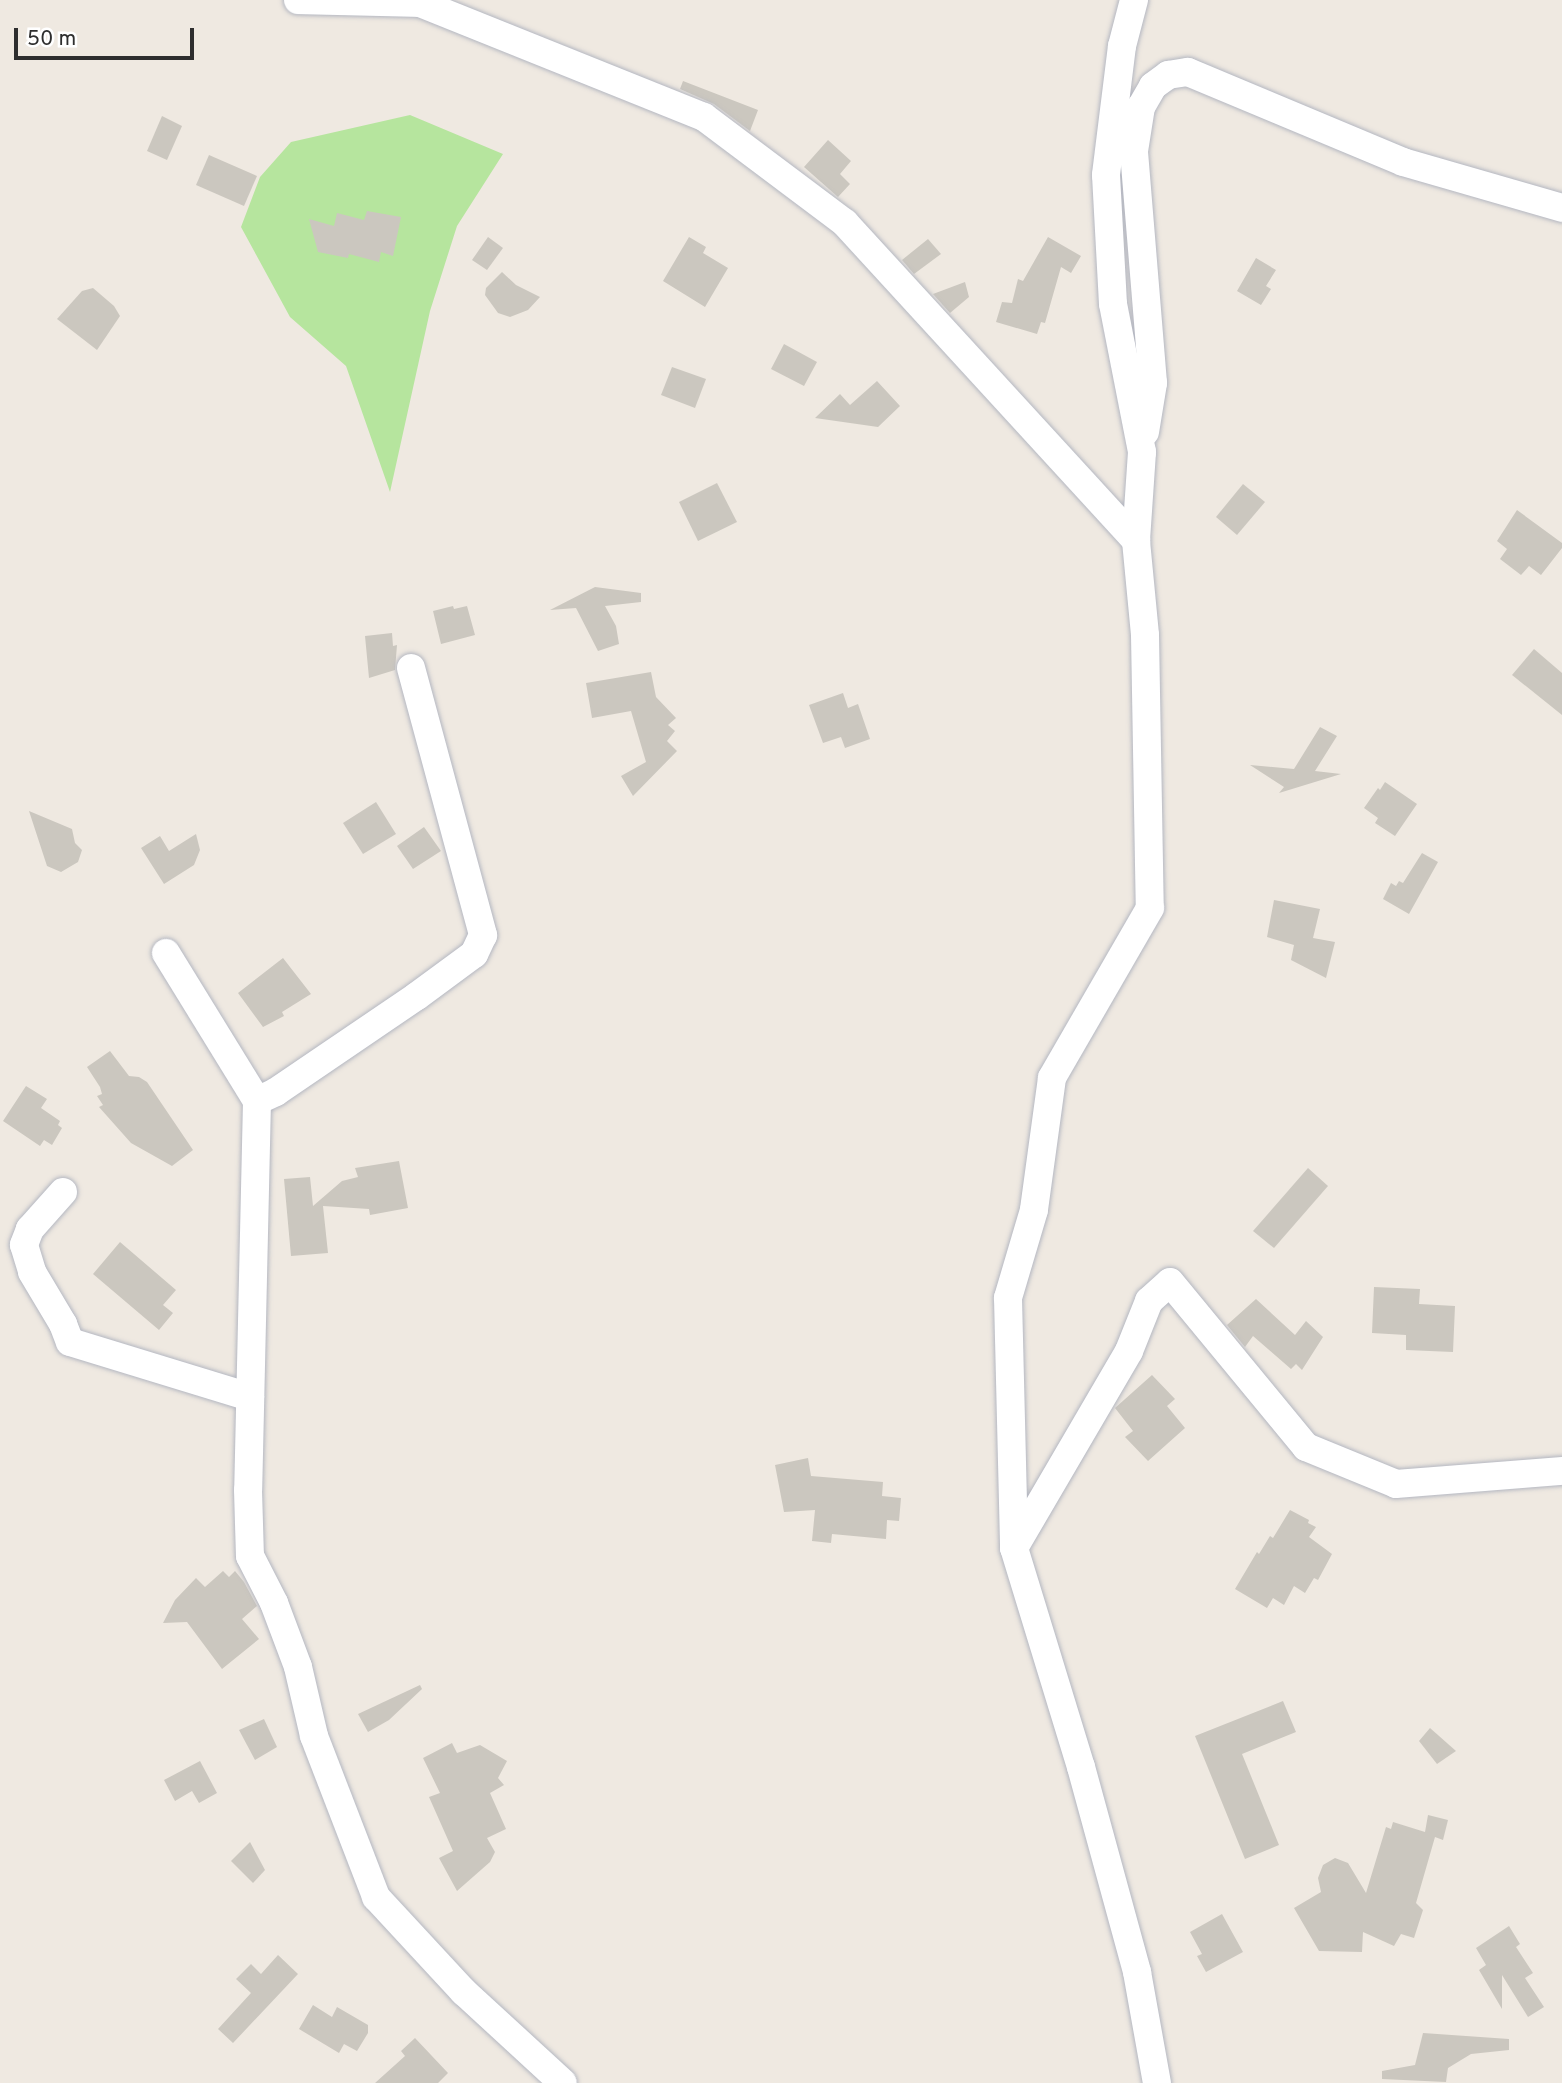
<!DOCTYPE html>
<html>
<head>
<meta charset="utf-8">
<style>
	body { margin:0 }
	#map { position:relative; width:1562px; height:2083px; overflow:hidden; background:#efe9e1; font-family:Overpass,sans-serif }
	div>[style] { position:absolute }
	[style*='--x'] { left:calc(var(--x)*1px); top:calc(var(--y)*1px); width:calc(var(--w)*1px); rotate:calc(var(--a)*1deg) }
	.green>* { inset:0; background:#b6e59e }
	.building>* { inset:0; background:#cbc7bf }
	.roads { filter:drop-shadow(0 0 2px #b4b7c1) drop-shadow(0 0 2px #b4b7c1) }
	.minor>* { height:28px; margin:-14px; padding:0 14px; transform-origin:14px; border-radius:14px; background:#fff }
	span { translate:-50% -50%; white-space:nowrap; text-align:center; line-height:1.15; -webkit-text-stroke:7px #fff; paint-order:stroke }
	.scale { position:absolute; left:14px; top:28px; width:180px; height:32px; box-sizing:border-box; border:4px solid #2e2e2e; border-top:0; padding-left:9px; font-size:21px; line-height:24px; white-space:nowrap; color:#2e2e2e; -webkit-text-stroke:5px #fff; paint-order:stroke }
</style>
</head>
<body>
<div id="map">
	<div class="green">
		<i style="clip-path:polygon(410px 115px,503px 154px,457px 226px,430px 311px,390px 492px,346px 366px,290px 317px,241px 227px,260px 177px,291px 142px)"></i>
	</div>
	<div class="building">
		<i style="clip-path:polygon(683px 81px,758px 110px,750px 131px,714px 104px,680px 89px)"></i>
		<i style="clip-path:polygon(162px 116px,182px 126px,167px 160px,147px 151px)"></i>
		<i style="clip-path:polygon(828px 140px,851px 161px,840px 174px,850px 184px,838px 197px,804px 167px)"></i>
		<i style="clip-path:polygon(209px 155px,257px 176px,244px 206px,196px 185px)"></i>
		<i style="clip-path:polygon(367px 211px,401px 217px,393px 256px,381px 252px,379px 262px,349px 254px,348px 258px,318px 252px,309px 219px,334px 226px,337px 213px,364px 220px)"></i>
		<i style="clip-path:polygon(488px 237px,503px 248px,487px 270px,472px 260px)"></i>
		<i style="clip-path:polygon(689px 237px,706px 247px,703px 253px,728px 268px,705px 307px,663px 281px)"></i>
		<i style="clip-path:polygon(1048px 237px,1081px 256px,1071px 273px,1061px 267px,1045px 323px,1041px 322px,1037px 334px,996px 322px,1002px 302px,1012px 303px,1018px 279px,1023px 281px)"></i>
		<i style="clip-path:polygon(928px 239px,941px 254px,914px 274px,902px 260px)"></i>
		<i style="clip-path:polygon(1256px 258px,1276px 270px,1266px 286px,1271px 289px,1261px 305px,1237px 291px)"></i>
		<i style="clip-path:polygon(502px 272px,516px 285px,540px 297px,528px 310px,510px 317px,498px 313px,485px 295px,486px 288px)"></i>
		<i style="clip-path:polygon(965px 282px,969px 297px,950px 313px,933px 294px)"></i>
		<i style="clip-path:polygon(93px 288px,114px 306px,120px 316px,97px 350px,57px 319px,82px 291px)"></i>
		<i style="clip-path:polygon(784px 344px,817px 362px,804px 386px,771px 369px)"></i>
		<i style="clip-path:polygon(672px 367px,706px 379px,695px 408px,661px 395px)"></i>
		<i style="clip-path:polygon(877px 381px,900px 406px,878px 427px,815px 418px,840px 394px,850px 405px)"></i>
		<i style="clip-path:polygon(717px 483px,737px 522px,698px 541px,679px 502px)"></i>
		<i style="clip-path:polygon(1243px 484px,1265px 502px,1237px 535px,1216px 517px)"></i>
		<i style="clip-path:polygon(1517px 510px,1562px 543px,1562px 548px,1541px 575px,1529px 566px,1521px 575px,1500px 559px,1507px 549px,1497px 541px)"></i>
		<i style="clip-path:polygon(595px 587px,641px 593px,641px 602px,605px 606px,616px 626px,619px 644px,598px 651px,576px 608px,550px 610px)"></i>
		<i style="clip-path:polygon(453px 606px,454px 609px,467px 606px,475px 635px,441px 644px,433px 611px)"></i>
		<i style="clip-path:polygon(392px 633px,393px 646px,397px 645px,395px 670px,369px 678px,365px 636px)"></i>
		<i style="clip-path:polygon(1534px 649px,1562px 673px,1562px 715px,1512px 675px)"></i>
		<i style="clip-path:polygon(651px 672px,656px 697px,676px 718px,668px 725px,675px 731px,667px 741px,677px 751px,633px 796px,621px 776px,646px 762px,631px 711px,592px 718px,586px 683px)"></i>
		<i style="clip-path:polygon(843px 693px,848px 708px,858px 704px,870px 739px,845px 748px,841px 737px,823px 743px,809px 705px)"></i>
		<i style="clip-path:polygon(1320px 727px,1337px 736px,1315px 771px,1341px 774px,1279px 793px,1284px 787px,1250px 765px,1294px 769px)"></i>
		<i style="clip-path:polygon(1385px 782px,1417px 804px,1395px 836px,1375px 823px,1378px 818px,1364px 808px,1378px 788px,1380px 790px)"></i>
		<i style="clip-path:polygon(376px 802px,396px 834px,363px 854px,343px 823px)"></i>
		<i style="clip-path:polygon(29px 811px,72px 829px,75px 843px,82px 850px,78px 862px,61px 872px,47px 866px)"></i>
		<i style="clip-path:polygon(424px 827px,441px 851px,413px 869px,397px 846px)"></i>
		<i style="clip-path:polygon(196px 834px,200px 850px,194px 865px,164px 884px,141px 848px,160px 836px,169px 851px)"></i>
		<i style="clip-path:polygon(1422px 853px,1438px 862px,1409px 914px,1383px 899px,1391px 883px,1396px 886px,1399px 881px,1403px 883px)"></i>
		<i style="clip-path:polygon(1274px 900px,1320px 909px,1313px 938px,1335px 942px,1326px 978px,1291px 960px,1294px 945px,1267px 937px)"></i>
		<i style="clip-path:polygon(283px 958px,311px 994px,282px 1012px,284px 1016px,263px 1027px,238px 993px)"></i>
		<i style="clip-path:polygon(110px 1051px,129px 1076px,139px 1077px,147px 1082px,193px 1150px,172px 1166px,131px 1143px,99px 1107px,103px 1105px,97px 1096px,102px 1094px,100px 1087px,87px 1067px)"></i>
		<i style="clip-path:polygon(26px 1086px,47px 1099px,41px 1108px,60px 1121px,58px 1125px,62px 1128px,52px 1145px,44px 1140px,40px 1146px,3px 1121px)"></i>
		<i style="clip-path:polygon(399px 1161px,408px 1208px,370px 1215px,369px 1209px,323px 1206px,328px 1253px,291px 1256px,284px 1179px,310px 1177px,313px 1206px,342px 1181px,358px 1177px,355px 1168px)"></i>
		<i style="clip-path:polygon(1308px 1168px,1328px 1186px,1274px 1248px,1253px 1231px)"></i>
		<i style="clip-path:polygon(120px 1242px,176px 1290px,163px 1305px,173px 1313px,159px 1330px,93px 1274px)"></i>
		<i style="clip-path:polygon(1374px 1287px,1420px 1289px,1419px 1304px,1455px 1306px,1453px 1352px,1406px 1350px,1406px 1335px,1372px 1333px)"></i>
		<i style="clip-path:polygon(1256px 1299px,1295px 1335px,1306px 1321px,1323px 1337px,1302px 1370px,1296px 1364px,1291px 1369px,1253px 1336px,1245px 1347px,1227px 1325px)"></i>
		<i style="clip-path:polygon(1152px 1375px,1175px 1399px,1167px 1406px,1185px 1428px,1148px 1461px,1125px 1437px,1133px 1431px,1115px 1408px)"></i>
		<i style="clip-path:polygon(808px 1458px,811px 1476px,883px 1482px,882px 1496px,901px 1498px,899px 1521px,887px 1520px,886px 1539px,832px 1534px,831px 1543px,812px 1541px,815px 1510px,784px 1512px,775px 1465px)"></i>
		<i style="clip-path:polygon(1290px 1510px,1309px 1520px,1308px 1523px,1316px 1527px,1309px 1537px,1332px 1554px,1318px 1580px,1314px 1578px,1305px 1593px,1294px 1586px,1284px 1605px,1273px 1598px,1267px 1608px,1235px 1589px,1257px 1552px,1259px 1554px,1270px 1536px,1273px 1538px)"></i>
		<i style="clip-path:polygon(223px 1571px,229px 1577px,235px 1571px,244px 1582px,257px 1606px,242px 1619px,259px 1639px,222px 1669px,187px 1622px,163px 1623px,175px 1600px,196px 1578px,205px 1587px)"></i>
		<i style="clip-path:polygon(420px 1685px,422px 1689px,389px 1720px,368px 1732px,358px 1714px)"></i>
		<i style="clip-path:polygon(1283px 1701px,1296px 1732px,1242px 1754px,1279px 1845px,1245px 1859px,1195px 1736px)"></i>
		<i style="clip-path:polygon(264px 1719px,277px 1747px,255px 1760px,239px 1730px)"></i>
		<i style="clip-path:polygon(1430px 1728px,1456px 1751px,1437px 1764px,1419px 1741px)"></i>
		<i style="clip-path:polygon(452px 1743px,457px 1753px,480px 1745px,507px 1761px,498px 1778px,504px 1785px,490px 1793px,506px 1829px,487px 1838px,495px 1852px,490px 1862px,457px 1891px,439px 1858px,453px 1851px,429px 1797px,440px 1793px,423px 1758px)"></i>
		<i style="clip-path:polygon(200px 1761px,217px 1793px,199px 1803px,192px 1791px,175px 1801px,164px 1780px)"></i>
		<i style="clip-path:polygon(1428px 1815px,1448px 1820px,1443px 1840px,1435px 1837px,1416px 1903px,1423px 1910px,1414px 1938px,1401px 1934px,1394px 1946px,1363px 1932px,1362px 1952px,1319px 1951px,1294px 1908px,1321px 1892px,1318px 1878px,1323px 1865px,1335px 1858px,1348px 1863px,1366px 1893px,1386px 1827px,1391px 1829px,1393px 1822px,1425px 1832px)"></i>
		<i style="clip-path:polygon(250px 1842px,265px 1870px,253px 1883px,231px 1861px)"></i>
		<i style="clip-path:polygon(1222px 1914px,1243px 1952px,1206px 1972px,1197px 1956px,1202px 1954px,1190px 1932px)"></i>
		<i style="clip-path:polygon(1509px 1926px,1520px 1944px,1516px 1947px,1533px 1973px,1525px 1978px,1544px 2007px,1528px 2017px,1502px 1975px,1502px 2009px,1479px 1970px,1486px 1965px,1476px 1948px)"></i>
		<i style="clip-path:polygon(278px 1955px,298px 1974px,233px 2043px,218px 2029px,251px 1993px,236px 1979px,251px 1964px,261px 1974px)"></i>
		<i style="clip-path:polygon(313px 2005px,332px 2017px,337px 2007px,368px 2025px,368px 2033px,357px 2051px,344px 2044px,339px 2053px,299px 2029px)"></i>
		<i style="clip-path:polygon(1423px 2033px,1509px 2039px,1509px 2050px,1471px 2054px,1448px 2068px,1446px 2082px,1382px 2079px,1382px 2071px,1415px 2065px)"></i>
		<i style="clip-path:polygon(415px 2038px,448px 2073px,438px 2083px,375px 2083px,405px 2056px,401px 2051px)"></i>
	</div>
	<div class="roads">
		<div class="minor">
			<i style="--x:298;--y:0;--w:122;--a:1.4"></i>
			<i style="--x:420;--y:3;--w:306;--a:21.9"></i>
			<i style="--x:704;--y:117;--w:176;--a:36.9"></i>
			<i style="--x:845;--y:223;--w:431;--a:47.5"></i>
			<i style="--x:1134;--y:0;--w:48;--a:104.6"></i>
			<i style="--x:1122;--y:46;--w:130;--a:97.1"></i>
			<i style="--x:1106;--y:175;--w:129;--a:86.9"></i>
			<i style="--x:1113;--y:304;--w:151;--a:78.9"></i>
			<i style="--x:1142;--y:452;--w:89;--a:93.9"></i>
			<i style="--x:1136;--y:541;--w:94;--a:84.5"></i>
			<i style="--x:1145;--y:635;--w:273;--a:89"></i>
			<i style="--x:1150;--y:908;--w:196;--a:120"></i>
			<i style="--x:1052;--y:1078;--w:133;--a:97.8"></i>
			<i style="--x:1034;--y:1210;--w:92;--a:106.5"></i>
			<i style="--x:1008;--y:1298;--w:250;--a:88.6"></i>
			<i style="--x:1014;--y:1548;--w:229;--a:73"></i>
			<i style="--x:1081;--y:1767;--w:213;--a:74.7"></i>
			<i style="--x:1137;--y:1972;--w:113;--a:79.8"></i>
			<i style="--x:1145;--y:432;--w:50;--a:-80.7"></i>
			<i style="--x:1153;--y:383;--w:233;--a:-94.7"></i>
			<i style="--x:1134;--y:151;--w:45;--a:-81"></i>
			<i style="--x:1141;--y:107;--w:24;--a:-60"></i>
			<i style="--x:1153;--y:86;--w:19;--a:-36"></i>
			<i style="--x:1168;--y:75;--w:20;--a:-9"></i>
			<i style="--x:1188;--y:72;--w:233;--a:22.7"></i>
			<i style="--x:1403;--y:162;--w:166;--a:16.1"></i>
			<i style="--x:411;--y:668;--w:277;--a:74.9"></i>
			<i style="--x:483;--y:935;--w:21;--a:115"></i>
			<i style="--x:474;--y:954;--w:71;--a:143.6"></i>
			<i style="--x:417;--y:996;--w:171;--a:145.8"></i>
			<i style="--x:276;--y:1092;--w:21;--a:155"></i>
			<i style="--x:257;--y:1101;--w:389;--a:91.3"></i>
			<i style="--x:248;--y:1490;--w:66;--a:88.3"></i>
			<i style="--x:250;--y:1556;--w:53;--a:62.9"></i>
			<i style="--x:274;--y:1603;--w:68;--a:69.4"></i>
			<i style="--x:298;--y:1667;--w:71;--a:76.9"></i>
			<i style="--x:314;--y:1736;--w:173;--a:68.9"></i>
			<i style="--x:376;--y:1897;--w:129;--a:47.2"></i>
			<i style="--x:464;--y:1992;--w:134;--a:42.6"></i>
			<i style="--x:166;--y:953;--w:174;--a:58.4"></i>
			<i style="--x:63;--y:1192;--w:50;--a:131.7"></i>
			<i style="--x:30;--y:1229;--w:17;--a:111"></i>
			<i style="--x:24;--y:1245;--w:28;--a:73"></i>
			<i style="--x:32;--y:1272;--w:61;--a:59.2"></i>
			<i style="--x:63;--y:1324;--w:19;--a:69"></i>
			<i style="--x:70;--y:1342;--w:188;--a:17"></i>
			<i style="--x:1014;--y:1548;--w:228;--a:-59.7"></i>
			<i style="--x:1129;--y:1351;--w:54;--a:-68.2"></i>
			<i style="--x:1149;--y:1301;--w:28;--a:-42"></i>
			<i style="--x:1170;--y:1282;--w:214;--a:50.5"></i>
			<i style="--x:1306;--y:1447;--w:97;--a:22.3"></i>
			<i style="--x:1396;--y:1484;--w:167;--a:-4.5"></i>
		</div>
	</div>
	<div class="scale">50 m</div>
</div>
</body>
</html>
